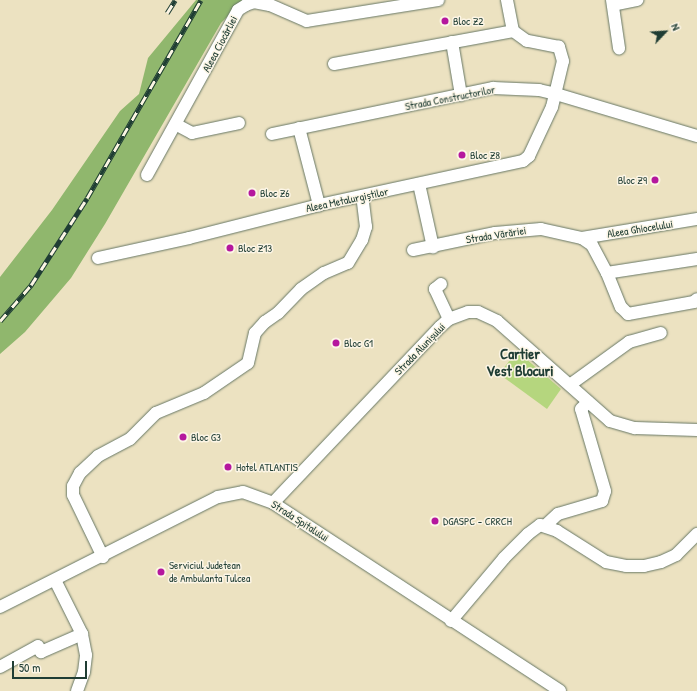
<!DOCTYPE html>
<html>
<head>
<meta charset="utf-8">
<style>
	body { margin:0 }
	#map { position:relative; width:697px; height:691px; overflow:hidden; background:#ece2c1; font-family:"Patrick Hand",sans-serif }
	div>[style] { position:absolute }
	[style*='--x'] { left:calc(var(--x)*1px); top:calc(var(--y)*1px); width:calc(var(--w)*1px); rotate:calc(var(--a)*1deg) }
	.green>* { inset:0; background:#b5d67e }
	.forest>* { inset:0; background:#90b76d }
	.roads { filter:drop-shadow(0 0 1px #677765) drop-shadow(0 0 1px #677765) }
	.street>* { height:12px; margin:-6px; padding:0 6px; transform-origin:6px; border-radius:6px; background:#fff }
	.rail>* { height:4.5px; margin-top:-2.25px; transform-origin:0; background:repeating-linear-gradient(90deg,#fcf5e5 0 9px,#1f3d34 0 18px); box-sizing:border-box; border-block:1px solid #1f3d34 }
	.dots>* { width:11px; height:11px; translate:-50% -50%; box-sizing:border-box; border:2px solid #fcf5e5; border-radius:50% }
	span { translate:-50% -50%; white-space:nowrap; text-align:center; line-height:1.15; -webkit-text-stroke:3px #fcf5e5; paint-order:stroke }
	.poi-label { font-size:11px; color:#1f3d34 }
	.left { translate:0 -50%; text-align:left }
	.right { translate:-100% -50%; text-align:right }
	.street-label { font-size:11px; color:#1f3d34 }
	.district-label { font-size:15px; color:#1f3d34; font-weight:700 }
	.north { position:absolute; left:645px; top:12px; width:40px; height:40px; -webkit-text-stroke:3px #fcf5e5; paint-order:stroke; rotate:65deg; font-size:11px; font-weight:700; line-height:16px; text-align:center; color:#1f3d34 }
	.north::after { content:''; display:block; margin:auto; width:14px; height:18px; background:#1f3d34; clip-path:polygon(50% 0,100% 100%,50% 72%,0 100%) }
	.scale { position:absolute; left:12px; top:661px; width:75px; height:18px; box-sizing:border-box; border:2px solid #1f3d34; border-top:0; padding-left:5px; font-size:12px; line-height:14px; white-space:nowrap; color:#1f3d34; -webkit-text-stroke:3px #fcf5e5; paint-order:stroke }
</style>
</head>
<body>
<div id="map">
	<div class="green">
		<i style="clip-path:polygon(517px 351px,561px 389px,547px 409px,499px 374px)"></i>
	</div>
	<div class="forest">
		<i style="clip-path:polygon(196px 0,244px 0,221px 23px,105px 224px,71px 278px,25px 332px,0 354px,0 277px,52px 210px,120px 111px,139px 94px,148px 58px)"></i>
	</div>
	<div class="roads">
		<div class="street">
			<i style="--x:612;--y:0;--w:49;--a:81.7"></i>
			<i style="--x:613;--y:5;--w:25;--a:-12"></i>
			<i style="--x:452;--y:42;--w:54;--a:80.4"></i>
			<i style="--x:334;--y:64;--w:182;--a:-10.4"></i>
			<i style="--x:177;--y:125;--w:17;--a:28"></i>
			<i style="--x:192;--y:133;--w:48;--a:-12"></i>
			<i style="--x:299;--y:128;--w:80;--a:75.4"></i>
			<i style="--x:272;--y:134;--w:226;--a:-11.8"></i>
			<i style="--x:493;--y:88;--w:46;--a:2.5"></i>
			<i style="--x:539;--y:90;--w:17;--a:13"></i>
			<i style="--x:556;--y:94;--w:147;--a:16.6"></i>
			<i style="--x:147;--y:175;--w:188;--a:-61.1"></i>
			<i style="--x:238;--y:10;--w:9;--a:-32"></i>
			<i style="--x:246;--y:5;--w:9;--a:-21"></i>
			<i style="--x:254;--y:2;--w:16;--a:11"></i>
			<i style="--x:270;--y:5;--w:40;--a:23.4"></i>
			<i style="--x:307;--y:21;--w:133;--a:-9.1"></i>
			<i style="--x:419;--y:184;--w:65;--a:77.5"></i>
			<i style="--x:582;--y:238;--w:117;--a:-9.4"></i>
			<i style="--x:413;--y:250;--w:84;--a:-11.7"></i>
			<i style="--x:495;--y:233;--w:46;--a:-5"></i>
			<i style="--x:541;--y:229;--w:42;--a:12.4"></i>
			<i style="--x:582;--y:238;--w:12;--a:35"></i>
			<i style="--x:592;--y:245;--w:32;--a:62"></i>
			<i style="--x:98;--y:258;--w:93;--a:-12.4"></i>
			<i style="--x:189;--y:238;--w:134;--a:-14.2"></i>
			<i style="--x:319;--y:205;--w:209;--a:-12.2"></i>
			<i style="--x:523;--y:161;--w:8;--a:-40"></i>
			<i style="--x:529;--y:156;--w:54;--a:-64.9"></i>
			<i style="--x:552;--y:107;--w:47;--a:-76.6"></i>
			<i style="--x:563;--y:61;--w:15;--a:-106"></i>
			<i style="--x:559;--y:47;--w:33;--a:-169"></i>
			<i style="--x:527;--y:41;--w:17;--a:-144"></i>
			<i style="--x:513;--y:31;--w:32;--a:-101"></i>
			<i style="--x:697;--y:259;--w:91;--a:171.2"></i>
			<i style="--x:607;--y:273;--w:37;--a:68"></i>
			<i style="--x:621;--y:307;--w:10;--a:45"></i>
			<i style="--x:628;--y:314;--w:67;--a:-10.3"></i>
			<i style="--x:694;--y:302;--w:4;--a:-45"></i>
			<i style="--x:441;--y:284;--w:8;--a:140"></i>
			<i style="--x:435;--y:289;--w:33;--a:65"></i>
			<i style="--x:571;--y:384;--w:72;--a:-35.9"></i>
			<i style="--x:629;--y:342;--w:33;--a:-16"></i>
			<i style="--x:273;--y:503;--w:243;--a:-46.5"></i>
			<i style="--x:440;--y:327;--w:12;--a:-42"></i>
			<i style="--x:449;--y:319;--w:20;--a:-20"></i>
			<i style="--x:468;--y:312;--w:10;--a:0"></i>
			<i style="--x:478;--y:312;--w:21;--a:25"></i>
			<i style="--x:497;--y:321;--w:151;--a:41.5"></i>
			<i style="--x:610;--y:421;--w:26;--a:16"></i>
			<i style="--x:635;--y:428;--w:62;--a:1.8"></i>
			<i style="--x:545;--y:526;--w:18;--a:-43"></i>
			<i style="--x:558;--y:514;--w:46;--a:-16.5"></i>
			<i style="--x:602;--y:501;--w:10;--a:-73"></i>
			<i style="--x:605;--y:491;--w:85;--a:-106.3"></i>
			<i style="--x:581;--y:409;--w:10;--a:-45"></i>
			<i style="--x:103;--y:557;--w:69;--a:-115.8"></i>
			<i style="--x:73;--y:495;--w:9;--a:-90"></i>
			<i style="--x:73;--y:486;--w:15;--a:-62"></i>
			<i style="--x:80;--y:473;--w:25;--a:-43"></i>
			<i style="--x:98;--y:456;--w:36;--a:-28"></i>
			<i style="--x:130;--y:439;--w:37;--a:-45"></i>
			<i style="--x:156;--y:413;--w:52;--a:-22.6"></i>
			<i style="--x:204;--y:393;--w:53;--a:-34.3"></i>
			<i style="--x:248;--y:363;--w:31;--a:-77"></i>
			<i style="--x:255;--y:333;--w:15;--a:-48"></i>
			<i style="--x:265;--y:322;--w:16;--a:-35"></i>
			<i style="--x:278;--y:313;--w:33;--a:-46"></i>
			<i style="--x:301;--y:289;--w:28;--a:-35"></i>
			<i style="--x:324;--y:273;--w:26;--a:-23"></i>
			<i style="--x:348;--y:263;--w:27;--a:-59"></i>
			<i style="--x:362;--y:240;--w:14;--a:-73"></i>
			<i style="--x:366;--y:227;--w:31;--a:-97"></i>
			<i style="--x:0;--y:607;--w:244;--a:-26.8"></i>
			<i style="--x:218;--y:497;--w:25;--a:-11"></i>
			<i style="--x:243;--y:492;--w:32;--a:20"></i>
			<i style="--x:273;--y:503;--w:343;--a:33.2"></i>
			<i style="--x:451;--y:621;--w:82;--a:-49.9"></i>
			<i style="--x:504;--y:558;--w:34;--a:-45"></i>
			<i style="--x:528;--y:534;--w:15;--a:-37"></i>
			<i style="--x:540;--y:525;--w:18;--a:19"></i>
			<i style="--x:557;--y:531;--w:58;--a:32.3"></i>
			<i style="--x:606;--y:562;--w:20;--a:11"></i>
			<i style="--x:626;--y:566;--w:18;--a:0"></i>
			<i style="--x:644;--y:566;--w:17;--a:-13"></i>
			<i style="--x:661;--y:562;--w:17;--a:-25"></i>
			<i style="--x:676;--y:555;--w:30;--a:-45"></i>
			<i style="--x:0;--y:667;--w:43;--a:-28.9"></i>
			<i style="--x:38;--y:646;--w:7;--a:63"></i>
			<i style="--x:41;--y:652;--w:45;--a:-23.7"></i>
			<i style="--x:82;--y:634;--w:60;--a:-116.6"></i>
			<i style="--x:77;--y:691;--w:20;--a:-70"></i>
			<i style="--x:84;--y:672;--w:17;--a:-83"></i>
			<i style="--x:86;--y:655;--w:21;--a:-101"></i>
		</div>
	</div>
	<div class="rail">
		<i style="--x:167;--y:13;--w:15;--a:-58"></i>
		<i style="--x:0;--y:321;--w:48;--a:-49.3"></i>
		<i style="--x:31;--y:285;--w:103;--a:-57.2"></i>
		<i style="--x:87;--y:198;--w:228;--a:-60.1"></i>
	</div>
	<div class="dots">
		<i style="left:445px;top:21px;background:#b5179e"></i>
		<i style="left:462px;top:155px;background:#b5179e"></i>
		<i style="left:655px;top:180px;background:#b5179e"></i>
		<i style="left:252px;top:193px;background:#b5179e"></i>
		<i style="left:230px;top:248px;background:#b5179e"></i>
		<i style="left:336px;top:343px;background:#b5179e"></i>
		<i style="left:183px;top:437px;background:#b5179e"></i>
		<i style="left:228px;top:467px;background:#b5179e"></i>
		<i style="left:435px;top:521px;background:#b5179e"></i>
		<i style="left:161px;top:572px;background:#b5179e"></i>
	</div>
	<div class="poi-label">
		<span class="left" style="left:453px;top:21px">Bloc Z2</span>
		<span class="left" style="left:470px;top:155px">Bloc Z8</span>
		<span class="right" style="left:647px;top:180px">Bloc Z9</span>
		<span class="left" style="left:260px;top:193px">Bloc Z6</span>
		<span class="left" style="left:238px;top:248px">Bloc Z13</span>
		<span class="left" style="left:344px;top:343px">Bloc G1</span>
		<span class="left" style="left:191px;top:437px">Bloc G3</span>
		<span class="left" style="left:236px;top:467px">Hotel ATLANTIS</span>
		<span class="left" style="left:443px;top:521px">DGASPC - CRRCH</span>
		<span class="left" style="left:169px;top:572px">Serviciul Judetean<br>de Ambulanta Tulcea</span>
	</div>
	<div class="street-label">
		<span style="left:220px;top:44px;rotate:-62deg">Aleea Ciocârliei</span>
		<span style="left:450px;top:98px;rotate:-11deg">Strada Constructorilor</span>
		<span style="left:347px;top:200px;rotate:-12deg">Aleea Metalurgiștilor</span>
		<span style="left:640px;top:229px;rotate:-9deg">Aleea Ghiocelului</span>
		<span style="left:496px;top:235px;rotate:-9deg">Strada Vărăriei</span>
		<span style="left:420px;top:349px;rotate:-46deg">Strada Alunișului</span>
		<span style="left:300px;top:521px;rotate:33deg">Strada Spitalului</span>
	</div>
	<div class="district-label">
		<span style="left:520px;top:362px">Cartier<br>Vest Blocuri</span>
	</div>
	<div class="north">N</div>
	<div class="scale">50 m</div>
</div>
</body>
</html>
